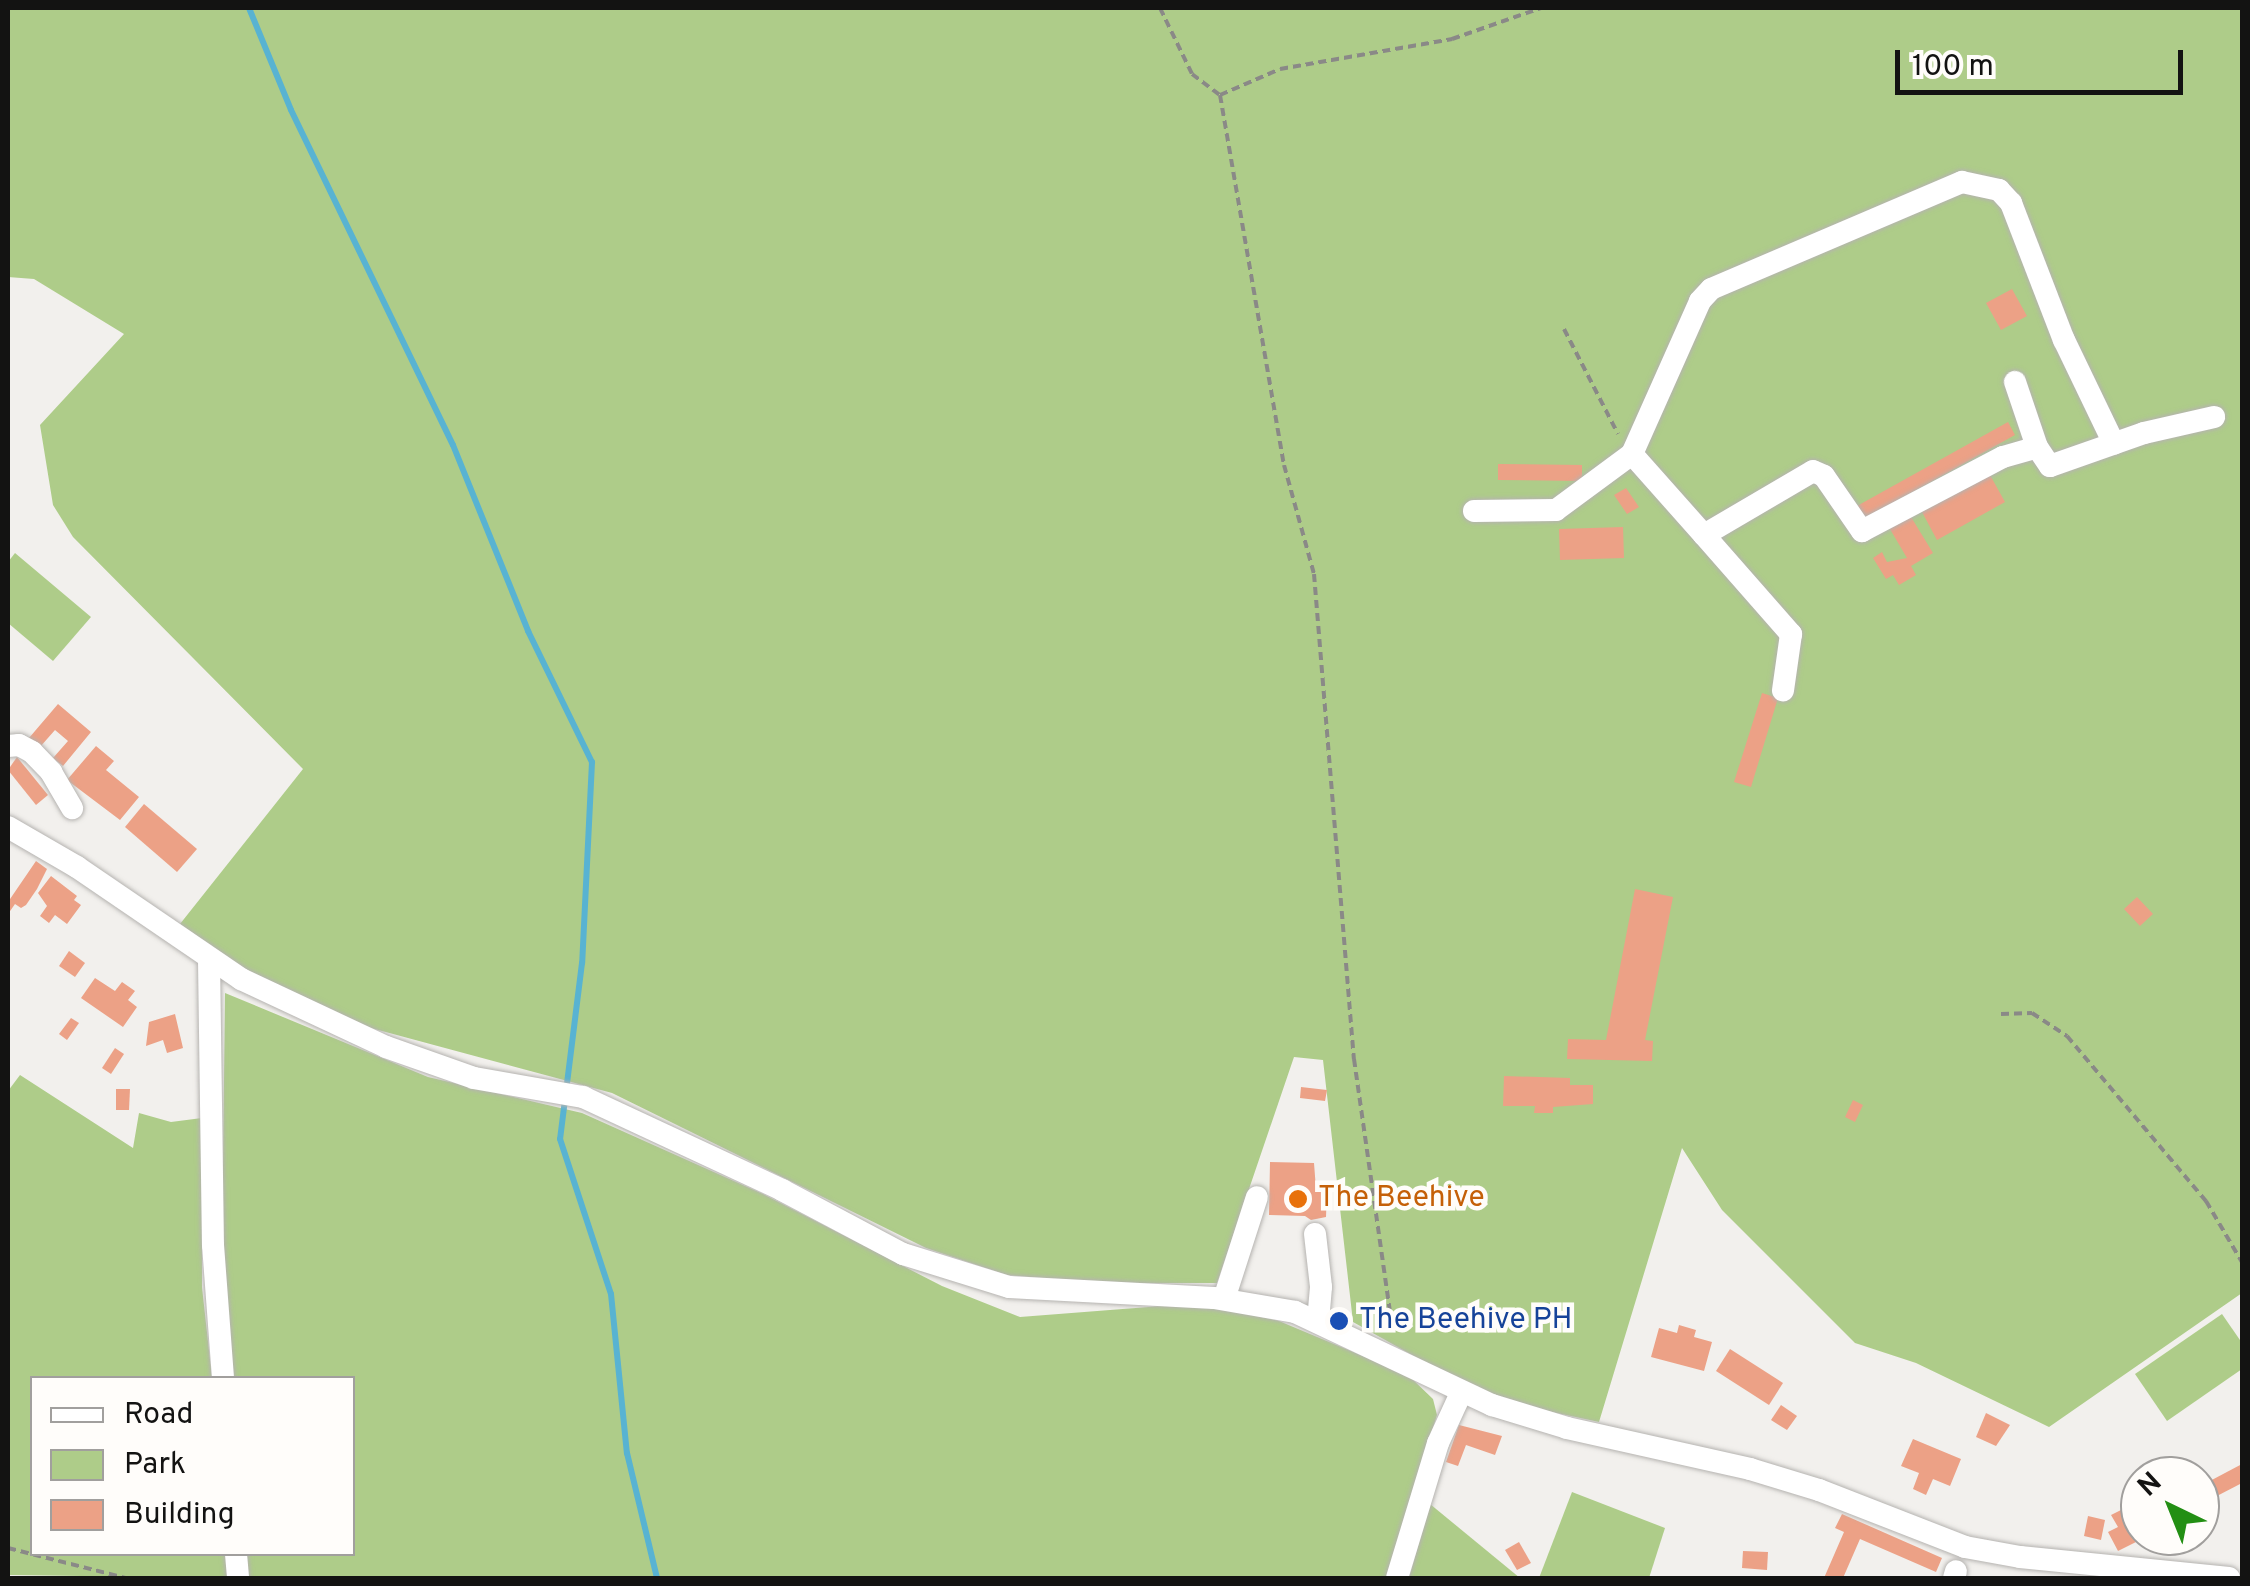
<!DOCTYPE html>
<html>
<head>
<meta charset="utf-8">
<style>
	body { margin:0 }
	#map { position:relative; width:2250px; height:1586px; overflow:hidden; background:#f2f0ed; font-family:Overpass,sans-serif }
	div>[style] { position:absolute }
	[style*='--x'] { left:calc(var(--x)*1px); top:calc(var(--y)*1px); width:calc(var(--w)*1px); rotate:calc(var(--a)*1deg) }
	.green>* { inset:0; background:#aecc89 }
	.stream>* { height:6px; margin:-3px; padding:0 3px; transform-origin:3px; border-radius:3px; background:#58b3d2 }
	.building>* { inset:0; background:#eca186 }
	.path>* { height:4px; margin-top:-2px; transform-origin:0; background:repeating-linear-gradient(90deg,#8a8987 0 8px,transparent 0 13px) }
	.roads { filter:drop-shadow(0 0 2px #b5b3b0) drop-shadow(0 0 2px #b5b3b0) }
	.minor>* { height:22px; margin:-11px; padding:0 11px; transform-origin:11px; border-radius:11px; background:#fff }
	.dots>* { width:28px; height:28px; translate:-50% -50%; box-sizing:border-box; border:5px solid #fffdfa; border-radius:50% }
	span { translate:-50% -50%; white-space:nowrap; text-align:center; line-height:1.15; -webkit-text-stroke:9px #fffdfa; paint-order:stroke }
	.food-label { font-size:30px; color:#c56008 }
	.left { translate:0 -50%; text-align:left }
	.transit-label { font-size:30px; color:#164399 }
	.frame { position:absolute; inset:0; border:10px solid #131312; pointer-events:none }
	.legend { position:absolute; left:30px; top:1376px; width:325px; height:180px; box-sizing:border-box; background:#fffdfa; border:2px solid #a19f9d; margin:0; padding:12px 18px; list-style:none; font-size:30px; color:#131312 }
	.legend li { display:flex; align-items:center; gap:20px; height:50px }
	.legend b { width:50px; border:2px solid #a19f9d }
	.north { position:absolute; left:2120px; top:1456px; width:100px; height:100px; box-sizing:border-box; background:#fffdfa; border:2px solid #a19f9d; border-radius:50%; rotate:317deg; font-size:28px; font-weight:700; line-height:40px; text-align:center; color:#131312 }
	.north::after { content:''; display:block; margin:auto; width:35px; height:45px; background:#238f13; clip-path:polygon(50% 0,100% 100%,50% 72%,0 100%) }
	.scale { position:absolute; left:1895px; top:50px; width:288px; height:45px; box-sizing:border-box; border:5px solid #131312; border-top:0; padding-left:12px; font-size:30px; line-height:35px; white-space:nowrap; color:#131312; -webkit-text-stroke:8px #fffdfa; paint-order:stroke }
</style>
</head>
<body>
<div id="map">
	<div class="green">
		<i style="clip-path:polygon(8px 8px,2242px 8px,2242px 1293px,2049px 1427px,1916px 1363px,1855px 1343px,1722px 1210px,1682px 1148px,1599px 1422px,1524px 1406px,1473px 1389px,1353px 1322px,1323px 1060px,1294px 1057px,1217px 1283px,1100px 1283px,1007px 1275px,926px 1248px,612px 1093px,356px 1024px,235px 965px,180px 924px,303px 769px,73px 537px,53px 505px,40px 425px,124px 334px,34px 279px,8px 277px)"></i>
		<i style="clip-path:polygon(15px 553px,91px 617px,53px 661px,8px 623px,8px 562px)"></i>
		<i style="clip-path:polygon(225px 993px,428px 1077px,582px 1113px,763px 1194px,942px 1286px,1020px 1317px,1200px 1303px,1279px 1321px,1408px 1375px,1433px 1399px,1437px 1415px,1386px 1578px,246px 1578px,244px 1554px,352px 1554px,352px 1378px,231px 1378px,222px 1254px)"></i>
		<i style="clip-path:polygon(20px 1075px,133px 1148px,139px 1113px,171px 1122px,202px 1118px,202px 1287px,212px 1378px,32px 1378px,32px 1554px,226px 1554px,227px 1578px,8px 1575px,8px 1091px)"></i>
		<i style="clip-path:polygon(2222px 1314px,2242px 1343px,2242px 1369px,2167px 1421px,2135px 1374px)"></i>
		<i style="clip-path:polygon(1572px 1492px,1665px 1528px,1649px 1578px,1539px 1578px)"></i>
		<i style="clip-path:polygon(1430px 1504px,1520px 1578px,1409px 1578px)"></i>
	</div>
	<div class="stream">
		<i style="--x:249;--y:8;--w:110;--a:67.6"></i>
		<i style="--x:291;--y:110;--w:372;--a:64.2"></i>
		<i style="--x:453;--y:445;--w:201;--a:68"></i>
		<i style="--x:528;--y:631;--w:146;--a:64"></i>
		<i style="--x:592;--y:762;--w:201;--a:92.8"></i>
		<i style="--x:582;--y:963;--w:177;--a:97.1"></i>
		<i style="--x:560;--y:1139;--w:163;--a:71.8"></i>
		<i style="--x:611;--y:1294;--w:160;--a:84.3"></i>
		<i style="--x:627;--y:1453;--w:129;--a:76.5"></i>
	</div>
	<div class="building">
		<i style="clip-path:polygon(2012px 289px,2027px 316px,2001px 330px,1986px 303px)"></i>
		<i style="clip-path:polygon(2008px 422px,2015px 435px,1864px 519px,1857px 506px)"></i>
		<i style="clip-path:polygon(1498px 464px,1582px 465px,1582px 481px,1498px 480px)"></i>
		<i style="clip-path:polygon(1990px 475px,2005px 502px,1937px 540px,1922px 512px)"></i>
		<i style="clip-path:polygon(1626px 488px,1639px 507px,1627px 514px,1614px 495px)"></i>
		<i style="clip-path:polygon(1908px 512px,1933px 553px,1911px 566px,1916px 575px,1899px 585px,1893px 575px,1886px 579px,1873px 558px,1882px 552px,1887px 562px,1907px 558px,1887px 524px)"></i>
		<i style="clip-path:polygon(1623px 527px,1624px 558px,1560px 560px,1559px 529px)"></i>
		<i style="clip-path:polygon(1762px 693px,1778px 698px,1751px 787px,1734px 782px)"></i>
		<i style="clip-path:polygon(58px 704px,91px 732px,63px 766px,53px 758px,68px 741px,55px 730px,40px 747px,29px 738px)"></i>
		<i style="clip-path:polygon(96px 746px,114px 761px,106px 770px,139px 797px,120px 820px,67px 780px)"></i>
		<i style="clip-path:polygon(17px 757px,48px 795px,36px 805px,8px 770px)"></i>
		<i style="clip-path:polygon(144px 804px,197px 849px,177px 872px,125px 827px)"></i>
		<i style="clip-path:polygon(36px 861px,47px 869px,37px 889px,26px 905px,21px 908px,15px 904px,8px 914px,8px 902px)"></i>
		<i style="clip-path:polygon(51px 876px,77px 896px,74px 900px,81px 905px,67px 924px,55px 915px,49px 923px,40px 916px,47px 906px,38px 893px)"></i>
		<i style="clip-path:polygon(1635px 889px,1673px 897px,1645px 1040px,1653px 1041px,1652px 1061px,1567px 1059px,1568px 1039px,1606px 1040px)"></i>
		<i style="clip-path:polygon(2137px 897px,2153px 914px,2140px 926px,2124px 909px)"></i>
		<i style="clip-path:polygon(69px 951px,85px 963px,75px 977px,59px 966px)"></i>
		<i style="clip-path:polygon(95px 978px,115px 991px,122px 982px,135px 991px,128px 1000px,137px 1007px,123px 1027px,81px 998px)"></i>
		<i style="clip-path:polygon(175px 1014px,183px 1048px,167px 1053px,163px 1040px,146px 1046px,149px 1022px)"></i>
		<i style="clip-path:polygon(71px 1018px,79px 1023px,67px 1040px,59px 1034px)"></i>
		<i style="clip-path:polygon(115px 1048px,124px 1054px,111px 1074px,102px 1068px)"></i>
		<i style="clip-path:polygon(1504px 1076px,1570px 1078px,1570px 1085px,1593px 1085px,1593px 1104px,1553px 1107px,1553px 1113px,1534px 1113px,1535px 1106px,1503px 1106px)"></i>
		<i style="clip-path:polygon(1301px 1087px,1327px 1090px,1325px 1101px,1300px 1098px)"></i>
		<i style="clip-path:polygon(116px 1089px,130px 1089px,129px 1110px,116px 1110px)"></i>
		<i style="clip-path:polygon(1853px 1100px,1863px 1105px,1855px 1122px,1845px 1117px)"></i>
		<i style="clip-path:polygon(1270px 1162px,1314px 1163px,1316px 1189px,1327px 1189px,1326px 1217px,1311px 1220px,1305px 1216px,1269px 1215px)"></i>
		<i style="clip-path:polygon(1679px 1325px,1696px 1330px,1694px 1337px,1712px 1342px,1704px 1371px,1651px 1357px,1659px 1328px,1677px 1333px)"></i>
		<i style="clip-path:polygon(1730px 1349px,1783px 1383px,1769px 1405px,1716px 1371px)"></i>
		<i style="clip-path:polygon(1781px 1405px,1797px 1416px,1787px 1430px,1771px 1420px)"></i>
		<i style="clip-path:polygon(1986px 1413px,2010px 1425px,1996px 1446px,1976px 1437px)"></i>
		<i style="clip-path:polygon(1459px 1425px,1502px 1436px,1495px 1455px,1466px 1445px,1458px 1466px,1446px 1462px)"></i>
		<i style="clip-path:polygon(1913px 1439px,1961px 1459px,1950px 1486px,1933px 1479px,1926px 1495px,1913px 1489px,1919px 1473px,1901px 1466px)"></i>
		<i style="clip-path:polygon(2175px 1464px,2201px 1476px,2169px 1476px)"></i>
		<i style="clip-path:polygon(2242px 1464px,2242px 1483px,2215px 1497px,2208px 1482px)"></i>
		<i style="clip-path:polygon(2133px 1504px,2140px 1516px,2140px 1540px,2118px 1551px,2108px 1532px,2118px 1527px,2111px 1515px)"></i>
		<i style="clip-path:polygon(1842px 1514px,1942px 1558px,1936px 1572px,1860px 1539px,1843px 1578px,1824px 1578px,1844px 1532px,1835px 1528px)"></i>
		<i style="clip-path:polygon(2088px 1516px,2105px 1520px,2101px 1540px,2084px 1536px)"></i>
		<i style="clip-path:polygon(1519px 1542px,1531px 1563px,1517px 1570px,1505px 1550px)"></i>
		<i style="clip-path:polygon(1743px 1551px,1768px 1552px,1767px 1570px,1742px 1568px)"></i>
	</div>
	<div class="path">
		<i style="--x:1160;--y:8;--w:73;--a:64.1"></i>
		<i style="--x:1192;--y:74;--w:35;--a:37"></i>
		<i style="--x:1220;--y:95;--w:375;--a:80.2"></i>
		<i style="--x:1284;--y:465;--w:113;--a:74.6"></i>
		<i style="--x:1314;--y:574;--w:487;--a:85.3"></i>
		<i style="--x:1354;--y:1059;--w:256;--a:81.9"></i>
		<i style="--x:1390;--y:1312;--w:21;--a:113"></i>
		<i style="--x:1220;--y:95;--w:65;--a:-23.4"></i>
		<i style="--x:1280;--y:69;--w:175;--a:-9.9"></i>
		<i style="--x:1452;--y:39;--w:94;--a:-19.2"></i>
		<i style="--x:1564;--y:329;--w:118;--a:62.8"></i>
		<i style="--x:2001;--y:1014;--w:31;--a:-2"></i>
		<i style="--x:2032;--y:1013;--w:42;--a:33.3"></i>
		<i style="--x:2067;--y:1036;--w:216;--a:49.9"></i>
		<i style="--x:2206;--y:1201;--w:71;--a:59.5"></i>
		<i style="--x:8;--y:1548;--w:122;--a:14.3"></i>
	</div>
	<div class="roads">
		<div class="minor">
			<i style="--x:2015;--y:382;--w:69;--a:71.3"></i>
			<i style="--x:1632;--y:454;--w:108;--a:48.4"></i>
			<i style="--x:1704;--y:535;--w:126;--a:-30.4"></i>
			<i style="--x:1813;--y:471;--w:12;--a:24"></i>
			<i style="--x:1824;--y:476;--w:67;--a:55.4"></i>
			<i style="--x:1862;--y:531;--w:159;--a:-27.7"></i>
			<i style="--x:2003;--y:457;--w:35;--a:-16"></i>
			<i style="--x:2037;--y:447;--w:23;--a:56"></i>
			<i style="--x:2050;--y:466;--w:100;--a:-19.3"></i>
			<i style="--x:2144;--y:433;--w:72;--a:-12.9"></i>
			<i style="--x:1474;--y:511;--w:82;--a:-0.7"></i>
			<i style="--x:1556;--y:510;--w:94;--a:-36.4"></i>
			<i style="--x:1632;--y:454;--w:167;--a:-66"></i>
			<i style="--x:1700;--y:301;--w:16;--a:-47"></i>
			<i style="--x:1711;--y:289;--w:273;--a:-23.1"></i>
			<i style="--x:1962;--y:182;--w:38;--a:12"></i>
			<i style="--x:1999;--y:190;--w:18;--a:47"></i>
			<i style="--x:2011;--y:203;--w:147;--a:68.9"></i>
			<i style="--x:2064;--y:340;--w:115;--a:64.3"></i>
			<i style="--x:1704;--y:535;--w:132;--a:48.7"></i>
			<i style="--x:1791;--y:634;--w:57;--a:98.1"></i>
			<i style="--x:8;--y:746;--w:11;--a:-5"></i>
			<i style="--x:19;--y:745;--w:15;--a:28"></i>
			<i style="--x:32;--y:752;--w:28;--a:46"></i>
			<i style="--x:51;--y:772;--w:42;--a:59.7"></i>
			<i style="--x:8;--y:827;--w:80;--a:30.1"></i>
			<i style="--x:77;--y:867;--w:199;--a:34.3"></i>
			<i style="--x:241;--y:979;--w:160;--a:25.1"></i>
			<i style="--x:386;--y:1047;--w:93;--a:19.4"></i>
			<i style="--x:474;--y:1078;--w:111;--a:9.9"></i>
			<i style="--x:583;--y:1097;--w:220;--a:25"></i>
			<i style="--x:782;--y:1190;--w:137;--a:27.9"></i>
			<i style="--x:903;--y:1254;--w:111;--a:17.3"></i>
			<i style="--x:1009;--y:1287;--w:205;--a:3.1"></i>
			<i style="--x:1214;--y:1298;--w:82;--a:9.8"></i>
			<i style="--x:1295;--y:1312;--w:218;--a:25.3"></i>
			<i style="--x:1492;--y:1405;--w:78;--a:17"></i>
			<i style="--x:1567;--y:1428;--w:188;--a:12.6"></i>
			<i style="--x:1750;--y:1469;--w:72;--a:16.9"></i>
			<i style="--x:1819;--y:1490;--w:157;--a:21.3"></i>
			<i style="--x:1965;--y:1547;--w:56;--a:10.3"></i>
			<i style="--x:2020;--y:1557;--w:210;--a:5.7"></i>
			<i style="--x:209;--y:960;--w:285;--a:89.2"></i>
			<i style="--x:213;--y:1245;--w:133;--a:85.7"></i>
			<i style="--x:1315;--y:1234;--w:53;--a:83.5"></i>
			<i style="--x:1321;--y:1287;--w:32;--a:95"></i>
			<i style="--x:1224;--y:1299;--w:107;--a:-72.1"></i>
			<i style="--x:236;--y:1554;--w:24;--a:85"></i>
			<i style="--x:1397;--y:1578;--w:141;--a:-73.1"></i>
			<i style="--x:1438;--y:1443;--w:55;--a:-65.3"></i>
			<i style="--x:1954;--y:1578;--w:7;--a:-74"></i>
		</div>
	</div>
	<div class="dots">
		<i style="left:1298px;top:1199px;background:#e8710a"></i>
		<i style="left:1339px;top:1321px;background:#1a4fb4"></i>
	</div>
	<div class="food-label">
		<span class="left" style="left:1318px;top:1199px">The Beehive</span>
	</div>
	<div class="transit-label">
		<span class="left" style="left:1359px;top:1321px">The Beehive PH</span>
	</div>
	<div class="frame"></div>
	<ul class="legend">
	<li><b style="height:12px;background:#fff"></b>Road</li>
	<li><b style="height:28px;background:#aecc89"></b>Park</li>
	<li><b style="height:28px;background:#eca186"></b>Building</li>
	</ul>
	<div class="north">N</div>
	<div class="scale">100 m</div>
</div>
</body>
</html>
